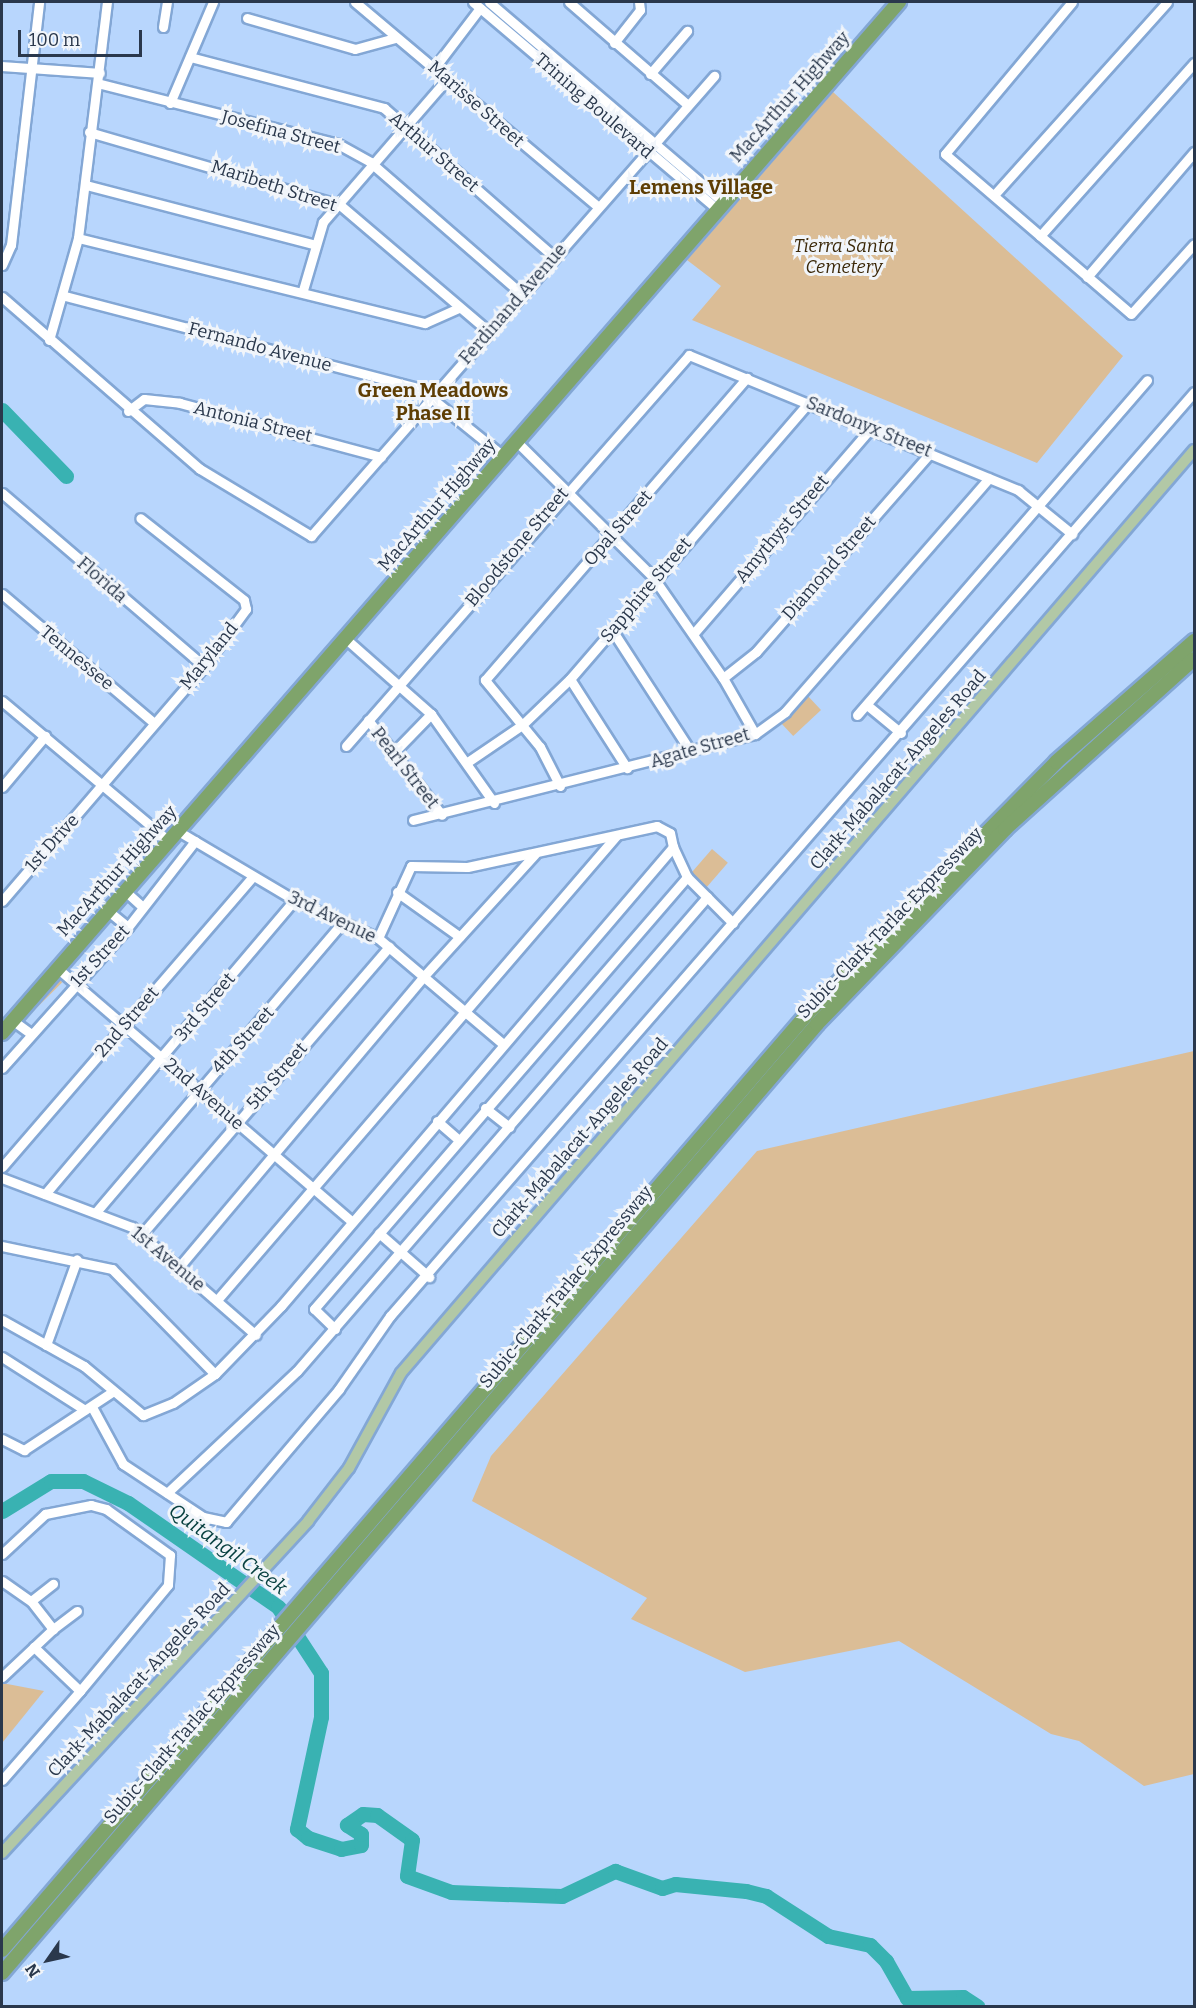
<!DOCTYPE html>
<style>
body{margin:0}
#map{position:relative;width:1196px;height:2008px;overflow:hidden;background:#b8d6fd;font-family:Bitter,serif}
div>[style]{position:absolute}
[style*='--x']{left:calc(var(--x)*1px);top:calc(var(--y)*1px);width:calc(var(--w)*1px);rotate:calc(var(--a)*1deg)}
.green>*{inset:0;background:#dbbd96;transform-origin:0 0}
.river>*{height:15px;margin:-7.5px;padding:0 7.5px;transform-origin:7.5px;border-radius:7.5px;background:#39b2b2}
.roads{filter:drop-shadow(2px 0 #83a7d5) drop-shadow(-2px 0 #83a7d5) drop-shadow(0 2px #83a7d5) drop-shadow(0 -2px #83a7d5)}
.minor>*{height:9px;margin:-4.5px;padding:0 4.5px;transform-origin:4.5px;border-radius:4.5px;background:#fff}
.major>*{height:10px;margin:-5px;padding:0 5px;transform-origin:5px;border-radius:5px;background:#b2c8a6}
.highway>*{height:14px;margin:-7px;padding:0 7px;transform-origin:7px;border-radius:7px;background:#7fa46b}
span{translate:-50% -50%;white-space:nowrap;text-align:center;line-height:1.15;-webkit-text-stroke:6px #f1f5fa;paint-order:stroke}
.street-label{font-size:18px;color:#2a384c}
.park-label{font-size:18px;color:#3a2707;font-style:italic}
.neighbourhood-label{font-size:20px;color:#5e3e04;font-weight:700}
.water-label{font-size:20px;color:#063f3f;font-style:italic}
.frame{position:absolute;inset:0;border:3px solid #2a384c;pointer-events:none}
.north{position:absolute;left:18px;top:1930px;width:60px;height:60px;-webkit-text-stroke:4px #f1f5fa;paint-order:stroke;rotate:236deg;font-size:16px;font-weight:700;line-height:24px;text-align:center;color:#2a384c}
.north::after{content:'';display:block;margin:auto;width:21px;height:27px;background:#2a384c;clip-path:polygon(50% 0,100% 100%,50% 72%,0 100%)}
.scale{position:absolute;left:18px;top:30px;width:124px;height:27px;box-sizing:border-box;border:3px solid #2a384c;border-top:0;padding-left:8px;font-size:18px;line-height:21px;white-space:nowrap;color:#2a384c;-webkit-text-stroke:4px #f1f5fa;paint-order:stroke}
</style>
<div id="map">
<div class="green">
<div style="clip-path:polygon(833px 92px,1123px 356px,1037px 463px,692px 320px,721px 286px,687px 260px)"></div>
<div style="left:806px;top:694px;width:22px;height:38px;rotate:47deg"></div>
<div style="left:712px;top:849px;width:21px;height:37px;rotate:41deg"></div>
<div style="left:58px;top:978px;width:6px;height:58px;rotate:45deg"></div>
<div style="clip-path:polygon(1194px 1051px,1194px 1774px,1144px 1786px,1079px 1741px,1051px 1734px,899px 1641px,745px 1672px,631px 1619px,647px 1598px,472px 1501px,491px 1456px,757px 1151px)"></div>
<div style="clip-path:polygon(2px 1683px,44px 1691px,2px 1743px)"></div>
</div>
<div class="river">
<div style="--x:2;--y:410;--w:92;--a:45.9"></div>
<div style="--x:2;--y:1511;--w:57;--a:-31.5"></div>
<div style="--x:51;--y:1481;--w:32;--a:0"></div>
<div style="--x:83;--y:1481;--w:50;--a:26.1"></div>
<div style="--x:128;--y:1503;--w:183;--a:34.7"></div>
<div style="--x:278;--y:1607;--w:79;--a:56.9"></div>
<div style="--x:321;--y:1673;--w:44;--a:90"></div>
<div style="--x:321;--y:1717;--w:115;--a:102.1"></div>
<div style="--x:297;--y:1829;--w:14;--a:39"></div>
<div style="--x:308;--y:1838;--w:35;--a:18"></div>
<div style="--x:341;--y:1849;--w:20;--a:-11"></div>
<div style="--x:361;--y:1845;--w:11;--a:-90"></div>
<div style="--x:361;--y:1834;--w:17;--a:-147"></div>
<div style="--x:347;--y:1825;--w:19;--a:-35"></div>
<div style="--x:363;--y:1814;--w:14;--a:4"></div>
<div style="--x:377;--y:1815;--w:43;--a:35.5"></div>
<div style="--x:412;--y:1840;--w:36;--a:98"></div>
<div style="--x:407;--y:1876;--w:47;--a:20"></div>
<div style="--x:451;--y:1892;--w:111;--a:2.1"></div>
<div style="--x:562;--y:1896;--w:59;--a:-25.3"></div>
<div style="--x:615;--y:1871;--w:50;--a:19.9"></div>
<div style="--x:662;--y:1888;--w:14;--a:-17"></div>
<div style="--x:675;--y:1884;--w:71;--a:5.6"></div>
<div style="--x:746;--y:1891;--w:21;--a:14"></div>
<div style="--x:766;--y:1896;--w:74;--a:32.8"></div>
<div style="--x:828;--y:1936;--w:43;--a:12.1"></div>
<div style="--x:870;--y:1945;--w:23;--a:45"></div>
<div style="--x:886;--y:1961;--w:43;--a:60.4"></div>
<div style="--x:907;--y:1998;--w:56;--a:-1"></div>
<div style="--x:963;--y:1997;--w:17;--a:33"></div>
</div>
<div class="roads">
<div class="minor">
<div style="--x:355;--y:2;--w:317;--a:40.1"></div>
<div style="--x:473;--y:2;--w:319;--a:40.3"></div>
<div style="--x:489;--y:2;--w:306;--a:40.5"></div>
<div style="--x:569;--y:2;--w:157;--a:40.9"></div>
<div style="--x:1072;--y:2;--w:198;--a:129.9"></div>
<div style="--x:945;--y:154;--w:245;--a:40.7"></div>
<div style="--x:1131;--y:314;--w:94;--a:-48"></div>
<div style="--x:247;--y:18;--w:112;--a:16"></div>
<div style="--x:355;--y:49;--w:41;--a:-15.4"></div>
<div style="--x:163;--y:27;--w:25;--a:-81"></div>
<div style="--x:614;--y:43;--w:42;--a:-51.8"></div>
<div style="--x:640;--y:10;--w:8;--a:-97"></div>
<div style="--x:190;--y:57;--w:201;--a:14.7"></div>
<div style="--x:384;--y:108;--w:226;--a:41.2"></div>
<div style="--x:2;--y:66;--w:98;--a:4.1"></div>
<div style="--x:435;--y:67;--w:74;--a:-52.7"></div>
<div style="--x:650;--y:74;--w:57;--a:-49.3"></div>
<div style="--x:101;--y:84;--w:244;--a:14.2"></div>
<div style="--x:338;--y:144;--w:37;--a:29"></div>
<div style="--x:370;--y:162;--w:201;--a:41"></div>
<div style="--x:170;--y:103;--w:110;--a:-66.9"></div>
<div style="--x:89;--y:132;--w:261;--a:16.2"></div>
<div style="--x:340;--y:205;--w:196;--a:40.4"></div>
<div style="--x:86;--y:185;--w:235;--a:14.6"></div>
<div style="--x:994;--y:195;--w:259;--a:-48.1"></div>
<div style="--x:1040;--y:236;--w:232;--a:-48.3"></div>
<div style="--x:78;--y:238;--w:357;--a:13.8"></div>
<div style="--x:425;--y:323;--w:37;--a:-24"></div>
<div style="--x:2;--y:265;--w:22;--a:-66"></div>
<div style="--x:11;--y:245;--w:245;--a:-83.4"></div>
<div style="--x:1087;--y:277;--w:165;--a:-49.4"></div>
<div style="--x:303;--y:290;--w:71;--a:-73.6"></div>
<div style="--x:323;--y:222;--w:189;--a:-49.1"></div>
<div style="--x:65;--y:296;--w:366;--a:14.6"></div>
<div style="--x:419;--y:388;--w:108;--a:39"></div>
<div style="--x:2;--y:297;--w:262;--a:41"></div>
<div style="--x:200;--y:469;--w:130;--a:31.1"></div>
<div style="--x:311;--y:536;--w:612;--a:-48.78"></div>
<div style="--x:49;--y:340;--w:106;--a:-74.1"></div>
<div style="--x:78;--y:238;--w:238;--a:-83"></div>
<div style="--x:128;--y:411;--w:20;--a:-37"></div>
<div style="--x:144;--y:399;--w:36;--a:6"></div>
<div style="--x:180;--y:403;--w:208;--a:15"></div>
<div style="--x:516;--y:441;--w:193;--a:44.8"></div>
<div style="--x:653;--y:577;--w:123;--a:55.3"></div>
<div style="--x:723;--y:678;--w:64;--a:60.3"></div>
<div style="--x:2;--y:493;--w:266;--a:40.6"></div>
<div style="--x:2;--y:594;--w:198;--a:40.3"></div>
<div style="--x:612;--y:630;--w:145;--a:57.1"></div>
<div style="--x:694;--y:633;--w:272;--a:-49.2"></div>
<div style="--x:345;--y:638;--w:115;--a:41.5"></div>
<div style="--x:431;--y:714;--w:109;--a:54.7"></div>
<div style="--x:723;--y:678;--w:42;--a:-38.2"></div>
<div style="--x:756;--y:652;--w:264;--a:-48.8"></div>
<div style="--x:570;--y:679;--w:106;--a:57.4"></div>
<div style="--x:2;--y:701;--w:218;--a:40"></div>
<div style="--x:867;--y:705;--w:44;--a:39.5"></div>
<div style="--x:857;--y:715;--w:443;--a:-49.1"></div>
<div style="--x:368;--y:720;--w:120;--a:52.1"></div>
<div style="--x:346;--y:746;--w:520;--a:-48.74"></div>
<div style="--x:689;--y:355;--w:356;--a:22.3"></div>
<div style="--x:1018;--y:490;--w:70;--a:39.2"></div>
<div style="--x:394;--y:752;--w:53;--a:-45.8"></div>
<div style="--x:469;--y:761;--w:64;--a:-34.2"></div>
<div style="--x:522;--y:725;--w:66;--a:-43.8"></div>
<div style="--x:570;--y:679;--w:364;--a:-49.2"></div>
<div style="--x:560;--y:786;--w:44;--a:-117.1"></div>
<div style="--x:540;--y:747;--w:87;--a:-129.4"></div>
<div style="--x:485;--y:680;--w:400;--a:-49.1"></div>
<div style="--x:2;--y:787;--w:67;--a:-49.9"></div>
<div style="--x:413;--y:820;--w:353;--a:-14.1"></div>
<div style="--x:755;--y:734;--w:37;--a:-36"></div>
<div style="--x:785;--y:712;--w:310;--a:-48.9"></div>
<div style="--x:178;--y:831;--w:135;--a:30.7"></div>
<div style="--x:294;--y:900;--w:92;--a:24.3"></div>
<div style="--x:378;--y:938;--w:162;--a:40.3"></div>
<div style="--x:673;--y:847;--w:33;--a:65"></div>
<div style="--x:687;--y:877;--w:65;--a:45"></div>
<div style="--x:125;--y:891;--w:24;--a:42"></div>
<div style="--x:397;--y:892;--w:77;--a:35.5"></div>
<div style="--x:2;--y:901;--w:310;--a:-49.3"></div>
<div style="--x:204;--y:666;--w:71;--a:-53.6"></div>
<div style="--x:246;--y:609;--w:9;--a:-103"></div>
<div style="--x:244;--y:600;--w:132;--a:-141.7"></div>
<div style="--x:107;--y:910;--w:27;--a:39"></div>
<div style="--x:56;--y:967;--w:389;--a:40.7"></div>
<div style="--x:12;--y:1020;--w:24;--a:36"></div>
<div style="--x:2;--y:1068;--w:189;--a:-48.2"></div>
<div style="--x:128;--y:927;--w:109;--a:-52.1"></div>
<div style="--x:485;--y:1108;--w:31;--a:38"></div>
<div style="--x:437;--y:1121;--w:28;--a:41"></div>
<div style="--x:2;--y:1167;--w:383;--a:-49.2"></div>
<div style="--x:2;--y:1178;--w:139;--a:20.7"></div>
<div style="--x:132;--y:1227;--w:164;--a:41.1"></div>
<div style="--x:45;--y:1194;--w:385;--a:-49.7"></div>
<div style="--x:96;--y:1212;--w:381;--a:-49.6"></div>
<div style="--x:379;--y:1233;--w:67;--a:41.3"></div>
<div style="--x:142;--y:1234;--w:379;--a:-49.3"></div>
<div style="--x:2;--y:1246;--w:112;--a:11.8"></div>
<div style="--x:112;--y:1269;--w:147;--a:45.6"></div>
<div style="--x:179;--y:1267;--w:380;--a:-49.9"></div>
<div style="--x:424;--y:976;--w:165;--a:-47.7"></div>
<div style="--x:217;--y:1300;--w:612;--a:-49.31"></div>
<div style="--x:2;--y:1320;--w:94;--a:29.3"></div>
<div style="--x:84;--y:1366;--w:77;--a:39.7"></div>
<div style="--x:143;--y:1415;--w:32;--a:-22"></div>
<div style="--x:173;--y:1403;--w:51;--a:-34.6"></div>
<div style="--x:215;--y:1374;--w:95;--a:-45.9"></div>
<div style="--x:281;--y:1306;--w:604;--a:-49.5"></div>
<div style="--x:673;--y:847;--w:14;--a:-102"></div>
<div style="--x:670;--y:833;--w:15;--a:-152"></div>
<div style="--x:657;--y:826;--w:194;--a:167.8"></div>
<div style="--x:467;--y:867;--w:56;--a:-179"></div>
<div style="--x:411;--y:866;--w:79;--a:114.6"></div>
<div style="--x:335;--y:1329;--w:29;--a:-136"></div>
<div style="--x:314;--y:1309;--w:571;--a:-49.19"></div>
<div style="--x:46;--y:1345;--w:91;--a:-70.2"></div>
<div style="--x:2;--y:1357;--w:98;--a:32.6"></div>
<div style="--x:92;--y:1407;--w:65;--a:61.5"></div>
<div style="--x:123;--y:1464;--w:96;--a:33.5"></div>
<div style="--x:203;--y:1517;--w:24;--a:12"></div>
<div style="--x:226;--y:1522;--w:175;--a:-49.6"></div>
<div style="--x:339;--y:1389;--w:89;--a:-55.1"></div>
<div style="--x:390;--y:1316;--w:1225;--a:-48.97"></div>
<div style="--x:2;--y:1439;--w:25;--a:27"></div>
<div style="--x:24;--y:1450;--w:105;--a:-33.4"></div>
<div style="--x:167;--y:1493;--w:178;--a:-43.2"></div>
<div style="--x:297;--y:1371;--w:627;--a:-49.14"></div>
<div style="--x:2;--y:1554;--w:59;--a:-42.9"></div>
<div style="--x:45;--y:1514;--w:47;--a:-11.1"></div>
<div style="--x:91;--y:1505;--w:16;--a:15"></div>
<div style="--x:106;--y:1509;--w:79;--a:35.7"></div>
<div style="--x:170;--y:1555;--w:30;--a:94"></div>
<div style="--x:168;--y:1585;--w:138;--a:129.7"></div>
<div style="--x:2;--y:1581;--w:35;--a:35"></div>
<div style="--x:31;--y:1601;--w:36;--a:52"></div>
<div style="--x:53;--y:1629;--w:70;--a:136.7"></div>
<div style="--x:31;--y:1601;--w:28;--a:-38"></div>
<div style="--x:53;--y:1629;--w:30;--a:-37"></div>
<div style="--x:2;--y:1780;--w:118;--a:-48.8"></div>
<div style="--x:80;--y:1691;--w:64;--a:-136.3"></div>
</div>
<div class="major">
<div style="--x:2;--y:1853;--w:452;--a:-47.3"></div>
<div style="--x:308;--y:1521;--w:67;--a:-52.3"></div>
<div style="--x:349;--y:1468;--w:108;--a:-61.3"></div>
<div style="--x:401;--y:1373;--w:1217;--a:-49.33"></div>
</div>
<div class="highway">
<div style="--x:2;--y:1033;--w:1367;--a:-48.98"></div>
<div style="--x:2;--y:1950;--w:1235;--a:-49.3"></div>
<div style="--x:807;--y:1014;--w:354;--a:-45.3"></div>
<div style="--x:1056;--y:762;--w:184;--a:-41.2"></div>
<div style="--x:2;--y:1973;--w:1251;--a:-49.34"></div>
<div style="--x:817;--y:1024;--w:271;--a:-46"></div>
<div style="--x:1005;--y:829;--w:254;--a:-42"></div>
</div>
</div>
<div class="street-label">
<span style="left:790px;top:97px;rotate:-48deg">MacArthur Highway</span>
<span style="left:476px;top:104px;rotate:41deg">Marisse Street</span>
<span style="left:594px;top:106px;rotate:41deg">Trining Boulevard</span>
<span style="left:281px;top:132px;rotate:15deg">Josefina Street</span>
<span style="left:434px;top:152px;rotate:41deg">Arthur Street</span>
<span style="left:274px;top:186px;rotate:18deg">Maribeth Street</span>
<span style="left:513px;top:304px;rotate:-49deg">Ferdinand Avenue</span>
<span style="left:260px;top:347px;rotate:15deg">Fernando Avenue</span>
<span style="left:253px;top:422px;rotate:14deg">Antonia Street</span>
<span style="left:869px;top:427px;rotate:22deg">Sardonyx Street</span>
<span style="left:437px;top:505px;rotate:-49deg">MacArthur Highway</span>
<span style="left:618px;top:528px;rotate:-49deg">Opal Street</span>
<span style="left:782px;top:529px;rotate:-50deg">Amythyst Street</span>
<span style="left:517px;top:547px;rotate:-50deg">Bloodstone Street</span>
<span style="left:829px;top:568px;rotate:-49deg">Diamond Street</span>
<span style="left:102px;top:580px;rotate:41deg">Florida</span>
<span style="left:646px;top:590px;rotate:-50deg">Sapphire Street</span>
<span style="left:209px;top:656px;rotate:-51deg">Maryland</span>
<span style="left:77px;top:658px;rotate:40deg">Tennessee</span>
<span style="left:700px;top:748px;rotate:-16deg">Agate Street</span>
<span style="left:405px;top:768px;rotate:52deg">Pearl Street</span>
<span style="left:898px;top:770px;rotate:-49deg">Clark-Mabalacat-Angeles Road</span>
<span style="left:52px;top:843px;rotate:-48deg">1st Drive</span>
<span style="left:117px;top:871px;rotate:-48deg">MacArthur Highway</span>
<span style="left:332px;top:917px;rotate:26deg">3rd Avenue</span>
<span style="left:890px;top:923px;rotate:-46deg">Subic-Clark-Tarlac Expressway</span>
<span style="left:100px;top:956px;rotate:-47deg">1st Street</span>
<span style="left:205px;top:1007px;rotate:-50deg">3rd Street</span>
<span style="left:127px;top:1022px;rotate:-49deg">2nd Street</span>
<span style="left:243px;top:1040px;rotate:-48deg">4th Street</span>
<span style="left:277px;top:1076px;rotate:-49deg">5th Street</span>
<span style="left:204px;top:1094px;rotate:41deg">2nd Avenue</span>
<span style="left:580px;top:1138px;rotate:-49deg">Clark-Mabalacat-Angeles Road</span>
<span style="left:168px;top:1259px;rotate:40deg">1st Avenue</span>
<span style="left:566px;top:1287px;rotate:-50deg">Subic-Clark-Tarlac Expressway</span>
<span style="left:139px;top:1680px;rotate:-47deg">Clark-Mabalacat-Angeles Road</span>
<span style="left:192px;top:1724px;rotate:-49deg">Subic-Clark-Tarlac Expressway</span>
</div>
<div class="park-label">
<span style="left:844px;top:257px">Tierra Santa<br>Cemetery</span>
</div>
<div class="neighbourhood-label">
<span style="left:701px;top:187px">Lemens Village</span>
<span style="left:433px;top:402px">Green Meadows<br>Phase II</span>
</div>
<div class="water-label">
<span style="left:228px;top:1549px;rotate:36deg">Quitangil Creek</span>
</div>
<div class="frame"></div>
<div class="north">N</div>
<div class="scale">100 m</div>
</div>
